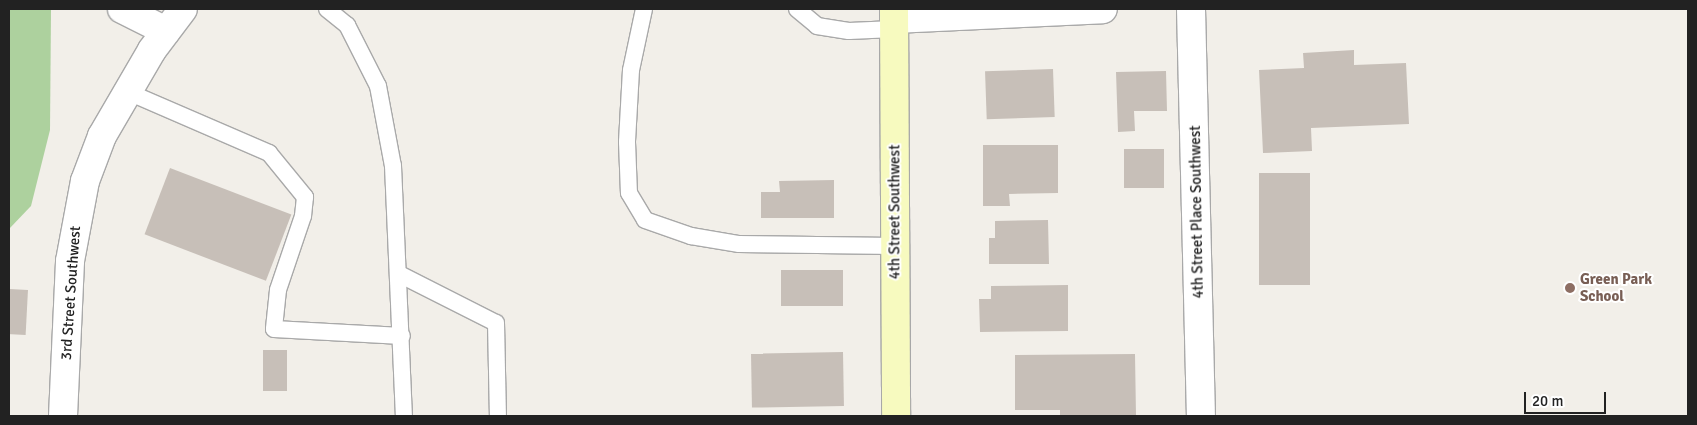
<!DOCTYPE html>
<style>
body{margin:0}
#map{position:relative;width:1697px;height:425px;overflow:hidden;background:#f2efe9;font-family:Signika,sans-serif}
div>[style]{position:absolute}
[style*='--x']{left:calc(var(--x)*1px);top:calc(var(--y)*1px);width:calc(var(--w)*1px);rotate:calc(var(--a)*1deg)}
.forest>*{inset:0;background:#add19e}
.building>*{inset:0;background:#c7bfb8;transform-origin:0 0}
.roads{filter:drop-shadow(1px 0 #a9a9a9) drop-shadow(-1px 0 #a9a9a9) drop-shadow(0 1px #a9a9a9) drop-shadow(0 -1px #a9a9a9)}
.lane>*{height:16px;margin:-8px;padding:0 8px;transform-origin:8px;border-radius:8px;background:#fff}
.street>*{height:28px;margin:-14px;padding:0 14px;transform-origin:14px;border-radius:14px;background:#fff}
.secondary>*{height:28px;margin:-14px;padding:0 14px;transform-origin:14px;border-radius:14px;background:#f7fabf}
.dots>*{width:14px;height:14px;translate:-50% -50%;box-sizing:border-box;border:2px solid #fff;border-radius:50%}
span{translate:-50% -50%;white-space:nowrap;text-align:center;line-height:1.15;-webkit-text-stroke:4px #fff;paint-order:stroke}
.street-label{font-size:15px;color:#222}
.education-label{font-size:15px;color:#785e54;font-weight:700}
.left{translate:0 -50%;text-align:left}
.frame{position:absolute;inset:0;border:10px solid #222;pointer-events:none}
.scale{position:absolute;left:1524px;top:392px;width:82px;height:22px;box-sizing:border-box;border:2px solid #222;border-top:0;padding-left:6px;font-size:15px;line-height:18px;white-space:nowrap;color:#222;-webkit-text-stroke:4px #fff;paint-order:stroke}
</style>
<div id="map">
<div class="forest">
<div style="clip-path:polygon(9px 9px,51px 9px,50px 130px,31px 206px,9px 229px)"></div>
</div>
<div class="building">
<div style="clip-path:polygon(1354px 50px,1354px 65px,1406px 63px,1409px 124px,1311px 128px,1312px 151px,1263px 153px,1259px 70px,1304px 68px,1303px 53px)"></div>
<div style="left:1053px;top:69px;width:48px;height:68px;rotate:88deg"></div>
<div style="clip-path:polygon(1166px 71px,1167px 111px,1134px 111px,1135px 131px,1118px 132px,1116px 72px)"></div>
<div style="clip-path:polygon(983px 145px,1058px 145px,1058px 193px,1009px 194px,1010px 206px,983px 206px)"></div>
<div style="left:1124px;top:149px;width:40px;height:39px"></div>
<div style="left:170px;top:168px;width:130px;height:71px;rotate:21deg"></div>
<div style="left:1259px;top:173px;width:51px;height:112px"></div>
<div style="clip-path:polygon(834px 180px,834px 218px,761px 218px,761px 192px,780px 192px,779px 181px)"></div>
<div style="clip-path:polygon(1048px 220px,1049px 264px,989px 264px,989px 238px,995px 238px,995px 221px)"></div>
<div style="left:843px;top:270px;width:36px;height:62px;rotate:90deg"></div>
<div style="clip-path:polygon(1068px 285px,1068px 331px,980px 332px,979px 299px,991px 299px,991px 286px)"></div>
<div style="left:9px;top:289px;width:19px;height:45px;rotate:3deg"></div>
<div style="left:263px;top:350px;width:24px;height:41px"></div>
<div style="left:843px;top:352px;width:54px;height:92px;rotate:89deg"></div>
<div style="clip-path:polygon(1135px 354px,1136px 416px,1060px 416px,1060px 410px,1015px 410px,1015px 355px)"></div>
</div>
<div class="roads">
<div class="lane">
<div style="--x:327;--y:9;--w:26;--a:39"></div>
<div style="--x:347;--y:25;--w:68;--a:63.1"></div>
<div style="--x:378;--y:86;--w:81;--a:79.4"></div>
<div style="--x:393;--y:166;--w:250;--a:87.5"></div>
<div style="--x:644;--y:9;--w:62;--a:102"></div>
<div style="--x:631;--y:70;--w:72;--a:93.2"></div>
<div style="--x:627;--y:142;--w:51;--a:87.8"></div>
<div style="--x:629;--y:193;--w:31;--a:59"></div>
<div style="--x:645;--y:220;--w:49;--a:19.2"></div>
<div style="--x:691;--y:236;--w:49;--a:9.5"></div>
<div style="--x:739;--y:244;--w:156;--a:0.7"></div>
<div style="--x:797;--y:9;--w:26;--a:40"></div>
<div style="--x:817;--y:26;--w:32;--a:9"></div>
<div style="--x:849;--y:31;--w:45;--a:-2.5"></div>
<div style="--x:128;--y:92;--w:154;--a:23.4"></div>
<div style="--x:269;--y:153;--w:57;--a:50.7"></div>
<div style="--x:305;--y:197;--w:19;--a:96"></div>
<div style="--x:303;--y:216;--w:78;--a:108.7"></div>
<div style="--x:278;--y:290;--w:39;--a:96"></div>
<div style="--x:274;--y:329;--w:128;--a:3.1"></div>
<div style="--x:401;--y:275;--w:106;--a:26.8"></div>
<div style="--x:496;--y:323;--w:93;--a:88.8"></div>
</div>
<div class="street">
<div style="--x:122;--y:9;--w:49;--a:26.6"></div>
<div style="--x:1191;--y:9;--w:407;--a:88.6"></div>
<div style="--x:894;--y:19;--w:209;--a:-2.7"></div>
<div style="--x:63;--y:416;--w:155;--a:-87.4"></div>
<div style="--x:70;--y:261;--w:81;--a:-79.4"></div>
<div style="--x:85;--y:181;--w:48;--a:-69.3"></div>
<div style="--x:102;--y:136;--w:99;--a:-59.8"></div>
<div style="--x:152;--y:50;--w:51;--a:-52.9"></div>
</div>
<div class="secondary">
<div style="--x:894;--y:9;--w:407;--a:89.7"></div>
</div>
</div>
<div class="dots">
<div style="left:1570px;top:288px;background:#8d6e63"></div>
</div>
<div class="street-label">
<span style="left:895px;top:212px;rotate:-90deg">4th Street Southwest</span>
<span style="left:1197px;top:212px;rotate:-91deg">4th Street Place Southwest</span>
<span style="left:71px;top:293px;rotate:-86deg">3rd Street Southwest</span>
</div>
<div class="education-label">
<span class="left" style="left:1580px;top:288px">Green Park<br>School</span>
</div>
<div class="frame"></div>
<div class="scale">20 m</div>
</div>
